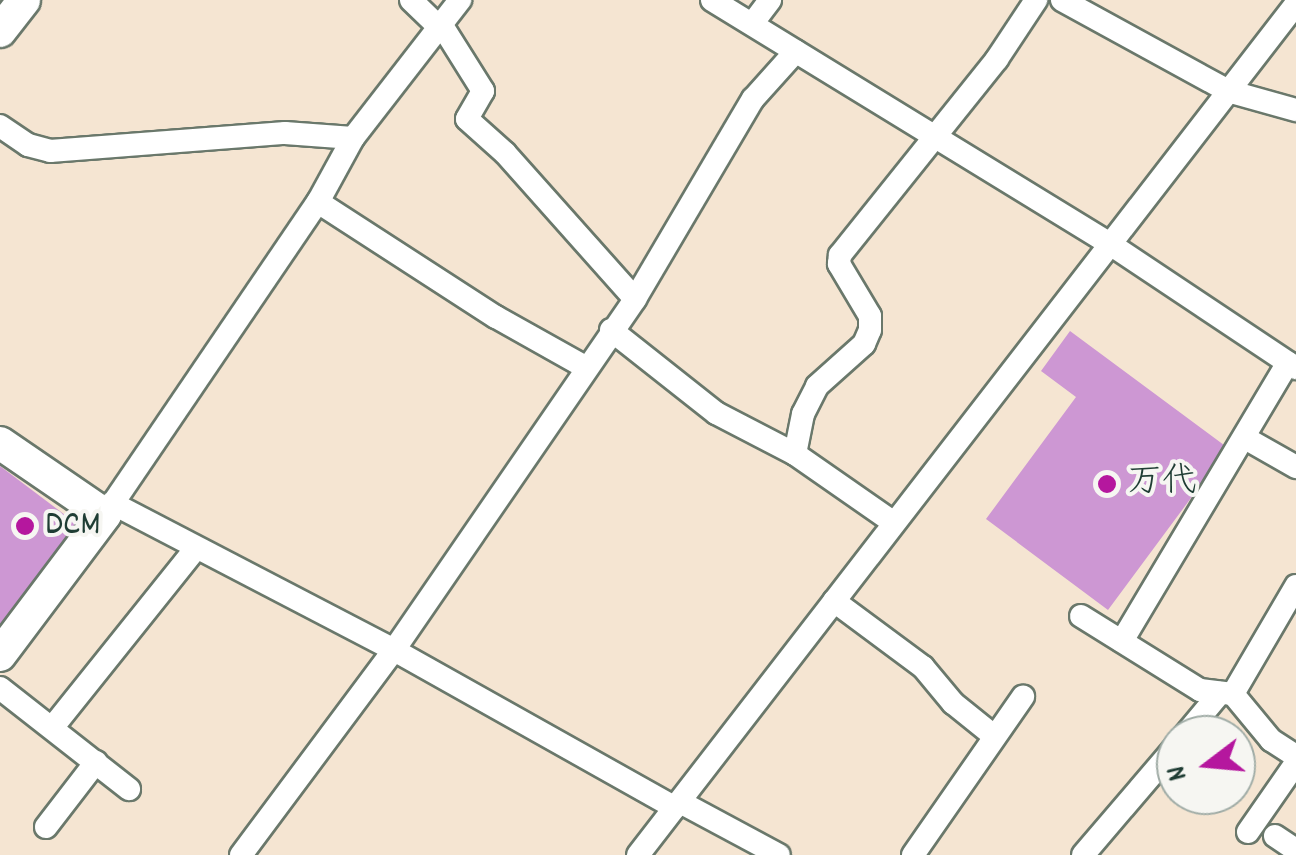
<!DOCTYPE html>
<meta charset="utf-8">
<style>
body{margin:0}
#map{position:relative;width:1296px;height:855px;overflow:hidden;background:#f5e5d2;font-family:Dekko,"Klee One",sans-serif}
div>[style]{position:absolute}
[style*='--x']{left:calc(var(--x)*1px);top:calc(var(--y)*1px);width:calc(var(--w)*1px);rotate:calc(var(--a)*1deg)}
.building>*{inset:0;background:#cd97d3}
.roads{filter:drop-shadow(2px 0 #6a786b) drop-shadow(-2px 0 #6a786b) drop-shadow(0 2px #6a786b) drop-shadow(0 -2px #6a786b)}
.street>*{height:22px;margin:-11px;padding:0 11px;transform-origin:11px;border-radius:11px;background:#fff}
.secondary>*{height:32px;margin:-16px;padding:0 16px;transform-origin:16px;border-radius:16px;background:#fff}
.dots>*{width:28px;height:28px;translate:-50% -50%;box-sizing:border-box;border:5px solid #f6f6f2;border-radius:50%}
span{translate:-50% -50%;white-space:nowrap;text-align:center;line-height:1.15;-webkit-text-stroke:8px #f6f6f2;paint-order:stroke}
.poi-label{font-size:35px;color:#1f3d34}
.left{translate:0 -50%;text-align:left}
.north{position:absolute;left:1156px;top:715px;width:100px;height:100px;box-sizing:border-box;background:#f6f6f2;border:2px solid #a0aca6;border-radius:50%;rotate:254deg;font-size:28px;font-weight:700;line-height:40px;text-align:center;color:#1f3d34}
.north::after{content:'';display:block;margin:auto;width:35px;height:45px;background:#b5179e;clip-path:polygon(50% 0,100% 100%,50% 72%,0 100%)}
</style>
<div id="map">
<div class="building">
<div style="clip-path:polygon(1070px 331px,1228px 448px,1108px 610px,986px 519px,1076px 397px,1041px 371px)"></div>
<div style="clip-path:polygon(0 466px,81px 527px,0 635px)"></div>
</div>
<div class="roads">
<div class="street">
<div style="--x:411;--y:0;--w:39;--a:44"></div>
<div style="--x:712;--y:0;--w:470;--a:31.5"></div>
<div style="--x:1113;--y:246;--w:220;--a:33.7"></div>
<div style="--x:1062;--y:0;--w:189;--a:28.7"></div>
<div style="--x:1228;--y:91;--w:71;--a:15.6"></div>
<div style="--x:441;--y:24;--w:79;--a:57.9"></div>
<div style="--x:483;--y:91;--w:32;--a:120"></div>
<div style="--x:467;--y:119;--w:51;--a:41.8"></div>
<div style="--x:505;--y:153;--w:195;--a:48.3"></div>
<div style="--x:752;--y:24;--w:30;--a:-53"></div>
<div style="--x:0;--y:126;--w:34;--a:34"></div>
<div style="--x:28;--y:145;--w:23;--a:15"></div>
<div style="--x:50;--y:151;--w:236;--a:-4.4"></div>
<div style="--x:285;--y:133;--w:68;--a:4.2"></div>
<div style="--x:318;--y:202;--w:212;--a:32.9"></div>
<div style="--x:496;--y:317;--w:102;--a:29.3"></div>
<div style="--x:611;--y:330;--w:134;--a:38.3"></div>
<div style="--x:716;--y:413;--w:89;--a:27.4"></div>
<div style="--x:795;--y:454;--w:119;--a:34.8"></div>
<div style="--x:1245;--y:438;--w:59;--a:29.6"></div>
<div style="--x:795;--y:454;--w:41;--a:-78.7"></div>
<div style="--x:803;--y:414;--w:31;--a:-63"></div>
<div style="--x:817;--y:386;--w:63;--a:-41.8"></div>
<div style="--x:864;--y:344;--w:15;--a:-67"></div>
<div style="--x:870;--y:330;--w:14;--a:-90"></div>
<div style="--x:870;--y:316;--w:61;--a:-120.8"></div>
<div style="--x:839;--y:264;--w:9;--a:-84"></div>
<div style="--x:840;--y:255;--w:251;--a:-51.3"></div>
<div style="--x:997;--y:59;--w:71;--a:-56.5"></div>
<div style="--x:112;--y:503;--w:318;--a:27.5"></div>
<div style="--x:394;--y:650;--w:322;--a:29.3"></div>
<div style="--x:105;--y:515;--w:379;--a:-55.8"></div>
<div style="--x:318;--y:202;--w:73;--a:-61.3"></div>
<div style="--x:353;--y:138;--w:175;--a:-52.2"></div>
<div style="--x:1296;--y:586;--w:125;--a:120.3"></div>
<div style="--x:1233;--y:694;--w:60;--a:50.4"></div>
<div style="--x:1271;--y:740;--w:30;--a:33"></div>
<div style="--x:834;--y:601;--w:111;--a:36.6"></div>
<div style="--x:923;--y:667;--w:47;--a:50.2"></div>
<div style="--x:953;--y:703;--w:53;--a:38.8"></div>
<div style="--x:1081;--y:616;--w:140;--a:31.9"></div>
<div style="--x:1200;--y:690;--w:33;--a:7"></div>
<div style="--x:1122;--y:641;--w:324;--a:-59.2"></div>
<div style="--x:0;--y:688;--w:164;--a:38.1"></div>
<div style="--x:52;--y:728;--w:231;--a:-51.3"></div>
<div style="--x:1185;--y:735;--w:55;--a:-50.2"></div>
<div style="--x:680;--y:802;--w:112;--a:28.2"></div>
<div style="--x:46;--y:827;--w:82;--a:-52.4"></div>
<div style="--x:1248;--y:832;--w:84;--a:-55.2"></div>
<div style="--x:1275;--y:836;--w:25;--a:34"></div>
<div style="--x:241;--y:855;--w:256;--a:-53.3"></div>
<div style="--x:394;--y:650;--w:426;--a:-55.5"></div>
<div style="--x:635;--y:299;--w:232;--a:-59.5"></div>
<div style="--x:753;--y:99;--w:64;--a:-48.1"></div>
<div style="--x:638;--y:855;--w:1076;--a:-52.29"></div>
<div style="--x:913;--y:855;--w:193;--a:-55.2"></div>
<div style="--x:1083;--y:855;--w:143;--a:-49.5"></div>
</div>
<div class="secondary">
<div style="--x:0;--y:31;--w:39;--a:-52"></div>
<div style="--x:0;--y:443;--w:127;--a:34.4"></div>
<div style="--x:105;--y:515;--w:175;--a:126.9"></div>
</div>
</div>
<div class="dots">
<div style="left:1107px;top:484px;background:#b5179e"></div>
<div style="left:25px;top:526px;background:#b5179e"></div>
</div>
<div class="poi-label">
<span class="left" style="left:1127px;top:484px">万代</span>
<span class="left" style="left:45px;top:526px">DCM</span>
</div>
<div class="north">N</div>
</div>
